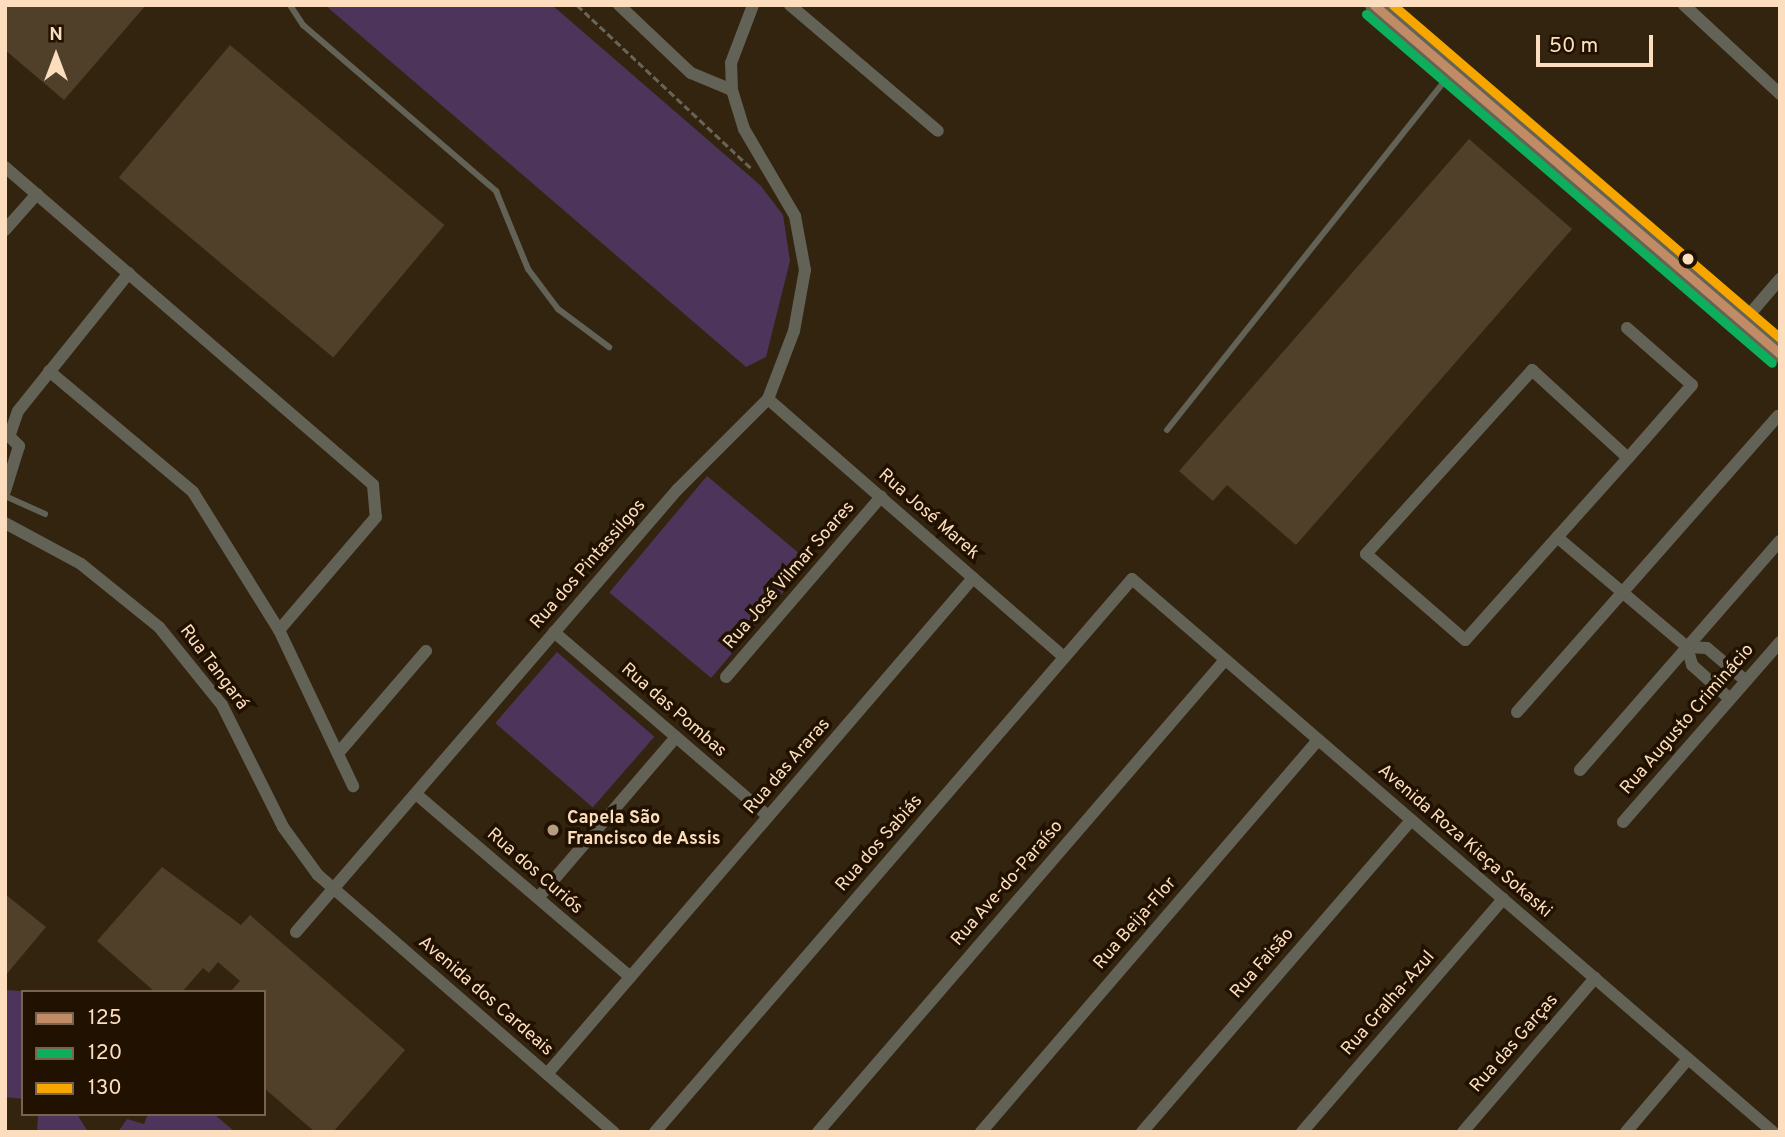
<!DOCTYPE html>
<meta charset="utf-8">
<style>
body{margin:0}
#map{position:relative;width:1785px;height:1137px;overflow:hidden;background:#332410;font-family:Overpass,sans-serif}
div>[style]{position:absolute}
[style*='--x']{left:calc(var(--x)*1px);top:calc(var(--y)*1px);width:calc(var(--w)*1px);rotate:calc(var(--a)*1deg)}
.green>*{inset:0;background:#4d345b;transform-origin:0 0}
.building>*{inset:0;background:#50402a;transform-origin:0 0}
.path>*{height:2.5px;margin-top:-1.25px;transform-origin:0;background:repeating-linear-gradient(90deg,#686558 0 7px,transparent 0 10.5px)}
.service>*{height:6px;margin:-3px;padding:0 3px;transform-origin:3px;border-radius:3px;background:#636256}
.minor>*{height:12px;margin:-6px;padding:0 6px;transform-origin:6px;border-radius:6px;background:#636256}
.secondary>*{height:18px;margin:-9px;padding:0 9px;transform-origin:9px;border-radius:9px;background:#656454}
.bus-1>*{height:9px;margin:-4.5px;padding:0 4.5px;transform-origin:4.5px;border-radius:4.5px;background:#c18c65}
.bus-2>*{height:9px;margin:-4.5px;padding:0 4.5px;transform-origin:4.5px;border-radius:4.5px;background:#0daf5c}
.bus-3>*{height:9px;margin:-4.5px;padding:0 4.5px;transform-origin:4.5px;border-radius:4.5px;background:#f7a600}
.dots>*{width:19px;height:19px;translate:-50% -50%;box-sizing:border-box;border:4px solid #211100;border-radius:50%}
span{translate:-50% -50%;white-space:nowrap;text-align:center;line-height:1.15;-webkit-text-stroke:7px #211100;paint-order:stroke}
.street-label{font-size:18px;color:#fcdebf}
.poi-label{font-size:18px;color:#fcdebf;font-weight:700}
.left{translate:0 -50%;text-align:left}
.frame{position:absolute;inset:0;border:7px solid #fcdebf;pointer-events:none}
.legend{position:absolute;left:21px;top:990px;width:245px;height:126px;box-sizing:border-box;background:#211100;border:2px solid #79634c;margin:0;padding:9px 12px;list-style:none;font-size:21px;color:#fcdebf}
.legend li{display:flex;align-items:center;gap:14px;height:35px}
.legend b{width:35px;border:2px solid #79634c}
.north{position:absolute;left:21px;top:21px;width:70px;height:70px;-webkit-text-stroke:5px #211100;paint-order:stroke;rotate:0deg;font-size:19px;font-weight:700;line-height:28px;text-align:center;color:#fcdebf}
.north::after{content:'';display:block;margin:auto;width:24px;height:32px;background:#fcdebf;clip-path:polygon(50% 0,100% 100%,50% 72%,0 100%)}
.scale{position:absolute;left:1536px;top:35px;width:117px;height:32px;box-sizing:border-box;border:4px solid #fcdebf;border-top:0;padding-left:9px;font-size:21px;line-height:24px;white-space:nowrap;color:#fcdebf;-webkit-text-stroke:5px #211100;paint-order:stroke}
</style>
<div id="map">
<div class="green">
<div style="clip-path:polygon(325px 5px,552px 5px,760px 185px,783px 215px,790px 261px,766px 357px,746px 367px)"></div>
<div style="left:707px;top:476px;width:133px;height:152px;rotate:40deg"></div>
<div style="left:557px;top:652px;width:129px;height:94px;rotate:41deg"></div>
<div style="clip-path:polygon(5px 990px,38px 992px,23px 992px,23px 1099px,5px 1097px)"></div>
<div style="clip-path:polygon(38px 1114px,77px 1114px,88px 1132px,37px 1132px)"></div>
<div style="clip-path:polygon(148px 1114px,214px 1114px,235px 1132px,118px 1132px,127px 1119px,144px 1124px)"></div>
</div>
<div class="building">
<div style="clip-path:polygon(5px 5px,146px 5px,64px 100px,5px 50px)"></div>
<div style="left:230px;top:45px;width:280px;height:173px;rotate:40deg"></div>
<div style="clip-path:polygon(1469px 139px,1572px 229px,1296px 545px,1227px 485px,1213px 501px,1179px 471px)"></div>
<div style="clip-path:polygon(162px 867px,241px 925px,250px 915px,405px 1050px,333px 1132px,315px 1132px,264px 1088px,264px 992px,230px 992px,240px 981px,218px 962px,209px 973px,203px 968px,182px 992px,155px 992px,97px 941px)"></div>
<div style="clip-path:polygon(5px 894px,46px 927px,5px 976px)"></div>
</div>
<div class="path">
<div style="--x:577;--y:5;--w:238;--a:43.1"></div>
</div>
<div class="service">
<div style="--x:290;--y:5;--w:24;--a:57"></div>
<div style="--x:303;--y:25;--w:255;--a:40.7"></div>
<div style="--x:496;--y:191;--w:84;--a:67.7"></div>
<div style="--x:528;--y:269;--w:50;--a:53.1"></div>
<div style="--x:558;--y:309;--w:64;--a:36.7"></div>
<div style="--x:1167;--y:430;--w:456;--a:-51.5"></div>
<div style="--x:5;--y:496;--w:44;--a:24.2"></div>
</div>
<div class="minor">
<div style="--x:619;--y:5;--w:99;--a:43.4"></div>
<div style="--x:691;--y:73;--w:44;--a:22.5"></div>
<div style="--x:790;--y:5;--w:194;--a:40.4"></div>
<div style="--x:1684;--y:5;--w:131;--a:42.8"></div>
<div style="--x:5;--y:167;--w:486;--a:40.8"></div>
<div style="--x:373;--y:485;--w:32;--a:85"></div>
<div style="--x:376;--y:517;--w:149;--a:130.6"></div>
<div style="--x:5;--y:230;--w:48;--a:-48.4"></div>
<div style="--x:1743;--y:322;--w:57;--a:-49.3"></div>
<div style="--x:1627;--y:328;--w:86;--a:41.2"></div>
<div style="--x:1692;--y:385;--w:97;--a:131.2"></div>
<div style="--x:1628;--y:458;--w:244;--a:131.8"></div>
<div style="--x:1465;--y:640;--w:131;--a:-139"></div>
<div style="--x:1366;--y:554;--w:248;--a:-47.9"></div>
<div style="--x:1532;--y:370;--w:130;--a:42.5"></div>
<div style="--x:49;--y:371;--w:188;--a:40"></div>
<div style="--x:193;--y:492;--w:163;--a:58.1"></div>
<div style="--x:279;--y:630;--w:173;--a:64.6"></div>
<div style="--x:768;--y:399;--w:393;--a:41.1"></div>
<div style="--x:5;--y:432;--w:20;--a:45"></div>
<div style="--x:19;--y:446;--w:47;--a:107.3"></div>
<div style="--x:10;--y:434;--w:24;--a:-71"></div>
<div style="--x:18;--y:411;--w:177;--a:-51.2"></div>
<div style="--x:5;--y:523;--w:86;--a:28.3"></div>
<div style="--x:81;--y:564;--w:100;--a:38.9"></div>
<div style="--x:159;--y:627;--w:100;--a:51.1"></div>
<div style="--x:222;--y:705;--w:136;--a:63.4"></div>
<div style="--x:283;--y:827;--w:59;--a:53.9"></div>
<div style="--x:318;--y:875;--w:392;--a:41"></div>
<div style="--x:1557;--y:537;--w:170;--a:40.2"></div>
<div style="--x:1687;--y:647;--w:19;--a:74"></div>
<div style="--x:1692;--y:665;--w:51;--a:41.8"></div>
<div style="--x:554;--y:632;--w:282;--a:40.7"></div>
<div style="--x:1687;--y:647;--w:20;--a:3"></div>
<div style="--x:1707;--y:648;--w:51;--a:40.2"></div>
<div style="--x:726;--y:677;--w:238;--a:-49.3"></div>
<div style="--x:1517;--y:712;--w:395;--a:-48.6"></div>
<div style="--x:340;--y:751;--w:132;--a:-49.3"></div>
<div style="--x:1580;--y:770;--w:304;--a:-48.9"></div>
<div style="--x:416;--y:794;--w:282;--a:40.5"></div>
<div style="--x:1623;--y:822;--w:239;--a:-48.9"></div>
<div style="--x:538;--y:898;--w:212;--a:-49.4"></div>
<div style="--x:296;--y:932;--w:584;--a:-49.24"></div>
<div style="--x:677;--y:490;--w:129;--a:-45"></div>
<div style="--x:768;--y:399;--w:73;--a:-69.1"></div>
<div style="--x:794;--y:331;--w:62;--a:-79.8"></div>
<div style="--x:805;--y:270;--w:55;--a:-100.5"></div>
<div style="--x:795;--y:216;--w:101;--a:-120.4"></div>
<div style="--x:744;--y:129;--w:41;--a:-107.1"></div>
<div style="--x:732;--y:90;--w:27;--a:-92"></div>
<div style="--x:731;--y:63;--w:62;--a:-69.2"></div>
<div style="--x:547;--y:1074;--w:654;--a:-49.34"></div>
<div style="--x:655;--y:1132;--w:730;--a:-49.22"></div>
<div style="--x:1132;--y:579;--w:847;--a:40.78"></div>
<div style="--x:818;--y:1132;--w:623;--a:-49.23"></div>
<div style="--x:981;--y:1132;--w:517;--a:-49.31"></div>
<div style="--x:1142;--y:1132;--w:412;--a:-49.2"></div>
<div style="--x:1302;--y:1132;--w:308;--a:-49.2"></div>
<div style="--x:1463;--y:1132;--w:203;--a:-49.4"></div>
<div style="--x:1626;--y:1132;--w:96;--a:-49.7"></div>
</div>
<div class="secondary">
<div style="--x:1374;--y:5;--w:535;--a:40.68"></div>
</div>
<div class="bus-1">
<div style="--x:1374;--y:5;--w:535;--a:40.68"></div>
</div>
<div class="bus-2">
<div style="--x:1366;--y:14;--w:535;--a:40.68"></div>
</div>
<div class="bus-3">
<div style="--x:1393;--y:5;--w:511;--a:40.71"></div>
</div>
<div class="dots">
<div style="left:1688px;top:259px;background:#fcdebf"></div>
<div style="left:553px;top:830px;background:#b69d82"></div>
</div>
<div class="street-label">
<span style="left:928px;top:515px;rotate:41deg">Rua José Marek</span>
<span style="left:589px;top:565px;rotate:-49deg">Rua dos Pintassilgos</span>
<span style="left:790px;top:576px;rotate:-49deg">Rua José Vilmar Soares</span>
<span style="left:213px;top:668px;rotate:53deg">Rua Tangará</span>
<span style="left:673px;top:711px;rotate:41deg">Rua das Pombas</span>
<span style="left:1688px;top:720px;rotate:-49deg">Rua Augusto Criminácio</span>
<span style="left:788px;top:767px;rotate:-49deg">Rua das Araras</span>
<span style="left:1464px;top:842px;rotate:41deg">Avenida Roza Kieça Sokaski</span>
<span style="left:880px;top:844px;rotate:-49deg">Rua dos Sabiás</span>
<span style="left:534px;top:872px;rotate:41deg">Rua dos Curiós</span>
<span style="left:1008px;top:884px;rotate:-49deg">Rua Ave-do-Paraíso</span>
<span style="left:1136px;top:924px;rotate:-49deg">Rua Beija-Flor</span>
<span style="left:1263px;top:964px;rotate:-49deg">Rua Faisão</span>
<span style="left:485px;top:997px;rotate:41deg">Avenida dos Cardeais</span>
<span style="left:1389px;top:1004px;rotate:-49deg">Rua Gralha-Azul</span>
<span style="left:1515px;top:1044px;rotate:-49deg">Rua das Garças</span>
</div>
<div class="poi-label">
<span class="left" style="left:567px;top:830px">Capela São<br>Francisco de Assis</span>
</div>
<div class="frame"></div>
<ul class="legend">
<li><b style="height:9px;background:#c18c65"></b>125</li>
<li><b style="height:9px;background:#0daf5c"></b>120</li>
<li><b style="height:9px;background:#f7a600"></b>130</li>
</ul>
<div class="north">N</div>
<div class="scale">50 m</div>
</div>
